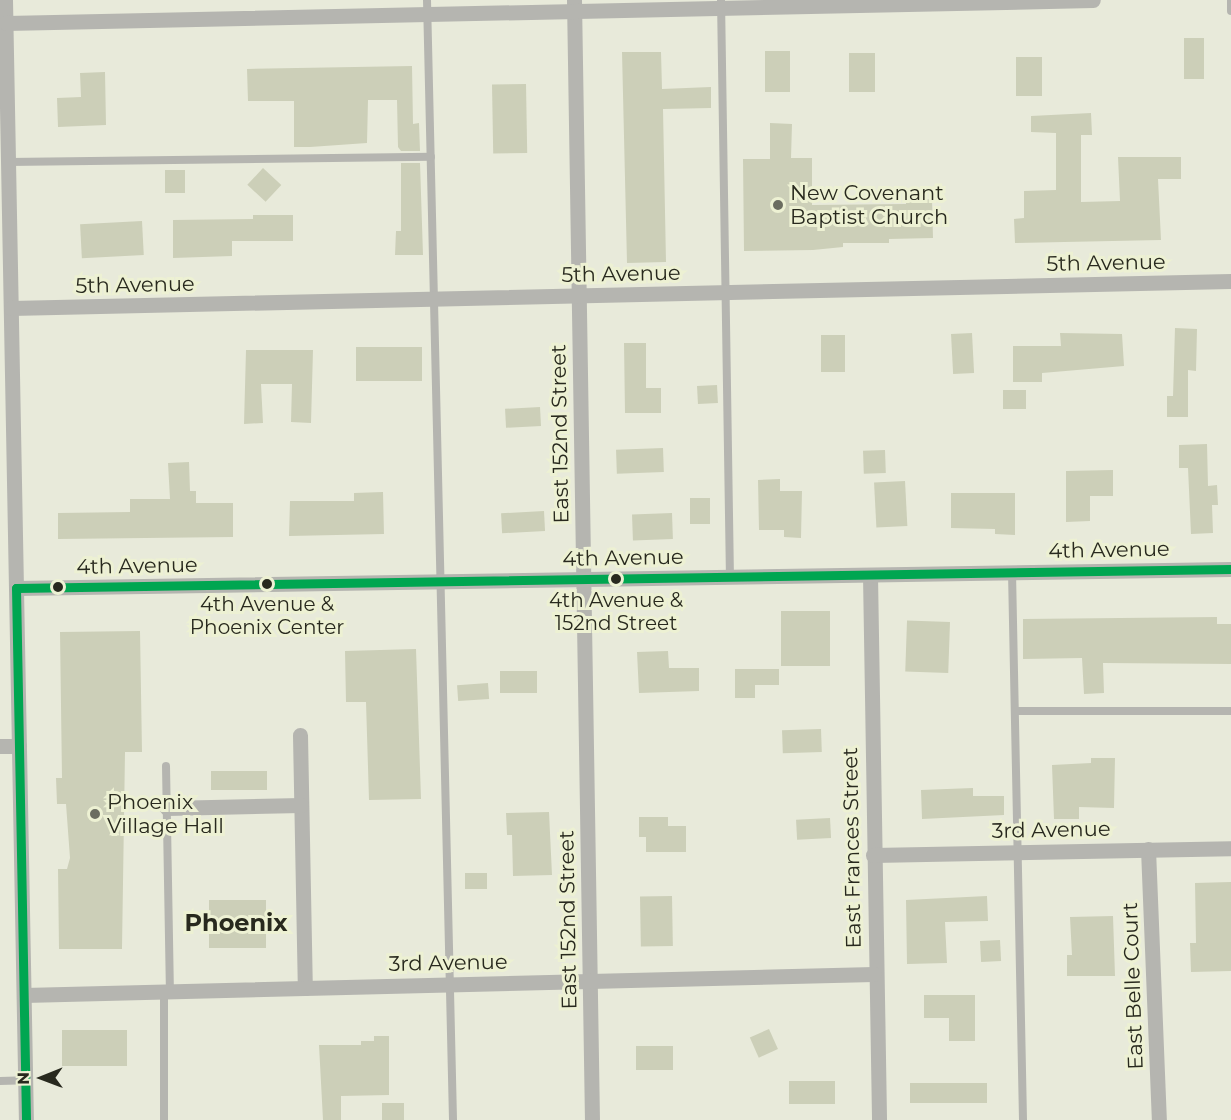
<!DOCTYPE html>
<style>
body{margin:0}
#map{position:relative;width:1231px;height:1120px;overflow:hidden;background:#e8eada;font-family:Montserrat,sans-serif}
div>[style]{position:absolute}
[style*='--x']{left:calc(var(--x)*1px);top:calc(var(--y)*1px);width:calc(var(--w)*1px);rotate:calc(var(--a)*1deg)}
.building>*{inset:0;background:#cccfb8;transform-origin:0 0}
.service>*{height:8px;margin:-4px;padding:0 4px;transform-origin:4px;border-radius:4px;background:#b5b5b0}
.minor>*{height:15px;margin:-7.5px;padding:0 7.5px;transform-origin:7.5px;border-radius:7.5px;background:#b5b5b0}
.bus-1>*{height:9px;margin:-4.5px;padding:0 4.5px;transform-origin:4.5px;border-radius:4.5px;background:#00a651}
.dots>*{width:16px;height:16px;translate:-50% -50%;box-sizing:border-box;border:3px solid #edf1d3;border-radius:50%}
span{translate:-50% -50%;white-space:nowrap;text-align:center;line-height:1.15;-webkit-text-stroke:6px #edf1d3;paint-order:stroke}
.bus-label{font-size:20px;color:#28291e}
.poi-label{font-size:21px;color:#28291e}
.left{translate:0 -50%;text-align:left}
.street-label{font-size:21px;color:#28291e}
.quarter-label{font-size:24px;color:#28291e;font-weight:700}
.north{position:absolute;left:12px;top:1048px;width:60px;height:60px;-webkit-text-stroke:4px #edf1d3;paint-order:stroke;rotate:269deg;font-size:16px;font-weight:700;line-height:24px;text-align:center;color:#28291e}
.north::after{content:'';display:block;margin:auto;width:21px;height:27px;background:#28291e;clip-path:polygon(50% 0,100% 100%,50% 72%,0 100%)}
</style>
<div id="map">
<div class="building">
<div style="left:1184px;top:38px;width:20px;height:41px"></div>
<div style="left:790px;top:51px;width:41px;height:25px;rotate:90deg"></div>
<div style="clip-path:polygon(622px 52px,661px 52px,662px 89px,711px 87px,711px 108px,663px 109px,666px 262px,627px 263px)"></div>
<div style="left:849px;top:53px;width:26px;height:39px"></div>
<div style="left:1016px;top:57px;width:26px;height:39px"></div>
<div style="clip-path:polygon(412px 66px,413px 124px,419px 123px,420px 151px,401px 151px,398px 147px,397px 100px,368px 100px,367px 143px,310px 147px,294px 147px,294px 101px,248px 101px,247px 69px)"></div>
<div style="clip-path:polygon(105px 72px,106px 125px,58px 127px,57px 98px,81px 97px,80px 73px)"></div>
<div style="left:526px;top:84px;width:69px;height:34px;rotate:89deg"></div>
<div style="clip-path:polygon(1091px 113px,1092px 135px,1081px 135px,1081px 202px,1120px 201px,1118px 157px,1181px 157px,1181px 179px,1158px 179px,1161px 240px,1015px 243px,1014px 219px,1024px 218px,1024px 191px,1056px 190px,1056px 133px,1031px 132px,1031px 116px)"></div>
<div style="clip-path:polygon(770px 123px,792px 124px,791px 158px,812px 158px,812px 205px,906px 204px,906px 200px,932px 199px,933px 238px,889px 239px,889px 243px,843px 243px,843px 247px,813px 250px,744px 251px,743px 159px,770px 159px)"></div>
<div style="clip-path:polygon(401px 163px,420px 163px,423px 255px,395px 255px,396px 231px,401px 231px)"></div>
<div style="left:263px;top:168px;width:25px;height:23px;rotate:43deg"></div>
<div style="left:165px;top:170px;width:20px;height:23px"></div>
<div style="clip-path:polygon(253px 215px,293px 215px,293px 241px,232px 241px,232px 256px,173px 258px,173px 220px,253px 219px)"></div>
<div style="left:142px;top:221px;width:34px;height:62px;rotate:87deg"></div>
<div style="clip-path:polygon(1175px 328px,1197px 329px,1196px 371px,1188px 370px,1188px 417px,1167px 417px,1167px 396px,1173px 396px)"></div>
<div style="left:972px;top:333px;width:40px;height:21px;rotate:87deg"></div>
<div style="clip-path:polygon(1060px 333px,1122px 334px,1124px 366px,1042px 373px,1042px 382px,1013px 382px,1013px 346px,1061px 346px)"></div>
<div style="left:821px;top:335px;width:24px;height:37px"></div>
<div style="clip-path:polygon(624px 343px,646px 343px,646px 388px,661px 388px,661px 413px,625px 413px)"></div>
<div style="left:422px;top:347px;width:34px;height:66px;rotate:90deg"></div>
<div style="clip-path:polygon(246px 350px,313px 350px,311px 423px,291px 422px,292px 384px,261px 384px,263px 423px,244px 424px)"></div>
<div style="left:717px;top:385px;width:18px;height:20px;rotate:87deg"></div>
<div style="left:1026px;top:390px;width:19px;height:23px;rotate:90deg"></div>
<div style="left:540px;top:407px;width:19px;height:35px;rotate:87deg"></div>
<div style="clip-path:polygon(1207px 444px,1208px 486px,1217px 485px,1218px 505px,1212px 505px,1213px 533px,1191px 534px,1188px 468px,1179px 468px,1179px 445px)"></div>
<div style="left:663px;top:448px;width:24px;height:47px;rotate:88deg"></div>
<div style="left:885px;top:450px;width:23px;height:22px;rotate:88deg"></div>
<div style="clip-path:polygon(189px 462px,190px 491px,196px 491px,196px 503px,233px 503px,233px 537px,58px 539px,58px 513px,130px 512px,130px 499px,170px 499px,168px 463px)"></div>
<div style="clip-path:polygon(1113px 470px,1113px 496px,1090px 496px,1090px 521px,1066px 522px,1066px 471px)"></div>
<div style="clip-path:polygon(780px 479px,780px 491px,802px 491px,801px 538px,784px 537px,784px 530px,759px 530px,758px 480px)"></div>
<div style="left:905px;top:481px;width:45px;height:31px;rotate:87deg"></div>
<div style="clip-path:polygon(383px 492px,384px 534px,289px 536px,290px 501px,354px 501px,354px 493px)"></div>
<div style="clip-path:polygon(951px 493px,1015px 493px,1015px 535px,995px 534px,995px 529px,951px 528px)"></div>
<div style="left:690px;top:498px;width:20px;height:26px"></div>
<div style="left:544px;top:511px;width:20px;height:43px;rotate:87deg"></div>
<div style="left:672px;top:513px;width:26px;height:40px;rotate:88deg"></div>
<div style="left:830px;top:611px;width:55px;height:49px;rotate:90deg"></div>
<div style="clip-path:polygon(1217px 617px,1217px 624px,1231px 624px,1231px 664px,1103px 663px,1104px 693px,1084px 694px,1082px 658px,1023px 659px,1023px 619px)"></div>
<div style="left:950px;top:622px;width:51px;height:43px;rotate:92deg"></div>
<div style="clip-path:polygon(140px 631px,142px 752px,125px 752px,122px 949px,59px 949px,58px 869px,67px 869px,70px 858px,66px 804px,57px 804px,56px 778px,62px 778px,60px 632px)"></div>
<div style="clip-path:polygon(416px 649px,421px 799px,369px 800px,366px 702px,346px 702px,345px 651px)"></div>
<div style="clip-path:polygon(668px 651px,669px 668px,699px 668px,699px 691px,639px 693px,637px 652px)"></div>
<div style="clip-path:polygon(735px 669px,779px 669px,779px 685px,755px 685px,755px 698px,735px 698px)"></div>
<div style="left:500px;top:671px;width:37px;height:22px"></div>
<div style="left:488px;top:683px;width:16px;height:31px;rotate:86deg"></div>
<div style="left:821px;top:729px;width:23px;height:39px;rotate:88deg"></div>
<div style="clip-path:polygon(1091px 758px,1115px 758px,1114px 808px,1079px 807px,1079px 819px,1054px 819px,1052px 765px,1091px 763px)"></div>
<div style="left:211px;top:771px;width:56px;height:19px"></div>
<div style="clip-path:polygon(973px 788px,973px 796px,1004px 796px,1004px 815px,922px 819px,921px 790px)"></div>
<div style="clip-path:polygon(549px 812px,552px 875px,513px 876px,512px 835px,507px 835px,506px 813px)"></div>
<div style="clip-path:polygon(639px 817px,668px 817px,668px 826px,686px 826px,686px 852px,646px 852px,646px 837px,639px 837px)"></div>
<div style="left:830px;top:818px;width:20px;height:34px;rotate:87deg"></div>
<div style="left:487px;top:873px;width:16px;height:22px;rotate:90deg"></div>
<div style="clip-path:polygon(1231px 882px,1231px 971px,1191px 972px,1190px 943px,1196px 943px,1195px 883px)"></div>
<div style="left:672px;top:896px;width:50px;height:32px;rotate:89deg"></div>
<div style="clip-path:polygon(987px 896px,988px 921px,945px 922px,947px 963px,907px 964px,906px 900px)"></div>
<div style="left:209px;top:900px;width:57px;height:48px"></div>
<div style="clip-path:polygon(1113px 916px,1115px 976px,1067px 976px,1067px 955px,1072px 955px,1070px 917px)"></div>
<div style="left:1000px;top:940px;width:21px;height:20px;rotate:87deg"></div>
<div style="clip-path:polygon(924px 995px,975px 995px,975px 1041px,949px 1041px,949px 1018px,924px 1018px)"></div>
<div style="left:769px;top:1029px;width:22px;height:21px;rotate:66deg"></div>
<div style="left:127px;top:1030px;width:36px;height:65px;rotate:90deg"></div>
<div style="clip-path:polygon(374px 1036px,389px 1036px,389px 1095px,341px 1096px,341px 1120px,323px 1120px,319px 1045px,361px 1045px,361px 1041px,374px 1041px)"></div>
<div style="left:636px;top:1046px;width:37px;height:24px"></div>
<div style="left:835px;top:1081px;width:23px;height:46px;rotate:90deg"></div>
<div style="left:987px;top:1083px;width:20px;height:77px;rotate:90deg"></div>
<div style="left:404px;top:1103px;width:17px;height:22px;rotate:90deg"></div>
</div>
<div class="service">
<div style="--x:427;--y:0;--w:1120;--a:88.67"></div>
<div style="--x:721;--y:0;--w:577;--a:89.11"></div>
<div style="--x:1231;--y:0;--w:11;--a:90"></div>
<div style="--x:8;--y:162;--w:423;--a:-0.7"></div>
<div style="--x:1012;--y:572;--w:548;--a:88.85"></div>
<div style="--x:1015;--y:711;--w:216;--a:0"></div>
<div style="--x:166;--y:766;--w:226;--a:89"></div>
<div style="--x:164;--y:992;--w:128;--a:90"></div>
<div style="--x:0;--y:1081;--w:25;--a:-2"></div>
</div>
<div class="minor">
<div style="--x:5;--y:0;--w:1120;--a:88.93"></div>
<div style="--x:574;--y:0;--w:1120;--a:89.08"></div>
<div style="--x:6;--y:23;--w:1087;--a:-1.21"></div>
<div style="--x:11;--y:308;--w:1220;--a:-1.27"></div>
<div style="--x:870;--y:575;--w:545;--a:89.05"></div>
<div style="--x:16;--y:588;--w:1215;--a:-0.9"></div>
<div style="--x:300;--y:735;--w:253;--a:88.9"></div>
<div style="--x:0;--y:746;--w:19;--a:0"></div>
<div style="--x:167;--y:808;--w:134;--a:-1.3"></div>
<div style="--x:1148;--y:849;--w:271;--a:87.7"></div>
<div style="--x:873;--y:855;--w:358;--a:-1.1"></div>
<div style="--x:24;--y:995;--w:850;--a:-1.42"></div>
</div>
<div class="bus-1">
<div style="--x:16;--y:588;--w:1215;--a:-0.9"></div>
<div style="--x:16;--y:588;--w:532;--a:88.92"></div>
</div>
<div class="dots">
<div style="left:778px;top:205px;background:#6b6d60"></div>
<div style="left:616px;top:579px;background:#28291e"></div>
<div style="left:267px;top:584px;background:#28291e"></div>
<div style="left:58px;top:587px;background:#28291e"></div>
<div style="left:95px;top:814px;background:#6b6d60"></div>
</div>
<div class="bus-label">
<span style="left:616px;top:612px">4th Avenue &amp;<br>152nd Street</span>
<span style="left:267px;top:616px">4th Avenue &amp;<br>Phoenix Center</span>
</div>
<div class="poi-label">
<span class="left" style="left:790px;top:205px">New Covenant<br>Baptist Church</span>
<span class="left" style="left:107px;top:814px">Phoenix<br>Village Hall</span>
</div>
<div class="street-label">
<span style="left:1106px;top:263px;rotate:-1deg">5th Avenue</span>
<span style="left:621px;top:274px;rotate:-1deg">5th Avenue</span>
<span style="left:135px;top:285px;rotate:-1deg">5th Avenue</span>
<span style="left:560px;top:434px;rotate:-91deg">East 152nd Street</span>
<span style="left:1109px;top:550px;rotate:-1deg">4th Avenue</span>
<span style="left:623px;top:558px;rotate:-1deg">4th Avenue</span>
<span style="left:137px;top:566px;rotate:-1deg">4th Avenue</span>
<span style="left:1051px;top:830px;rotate:-1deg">3rd Avenue</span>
<span style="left:852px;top:848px;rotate:-91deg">East Frances Street</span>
<span style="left:568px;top:920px;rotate:-91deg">East 152nd Street</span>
<span style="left:448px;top:963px;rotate:-1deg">3rd Avenue</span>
<span style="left:1133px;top:986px;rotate:-92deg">East Belle Court</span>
</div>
<div class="quarter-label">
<span style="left:236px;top:923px">Phoenix</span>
</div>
<div class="north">N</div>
</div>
